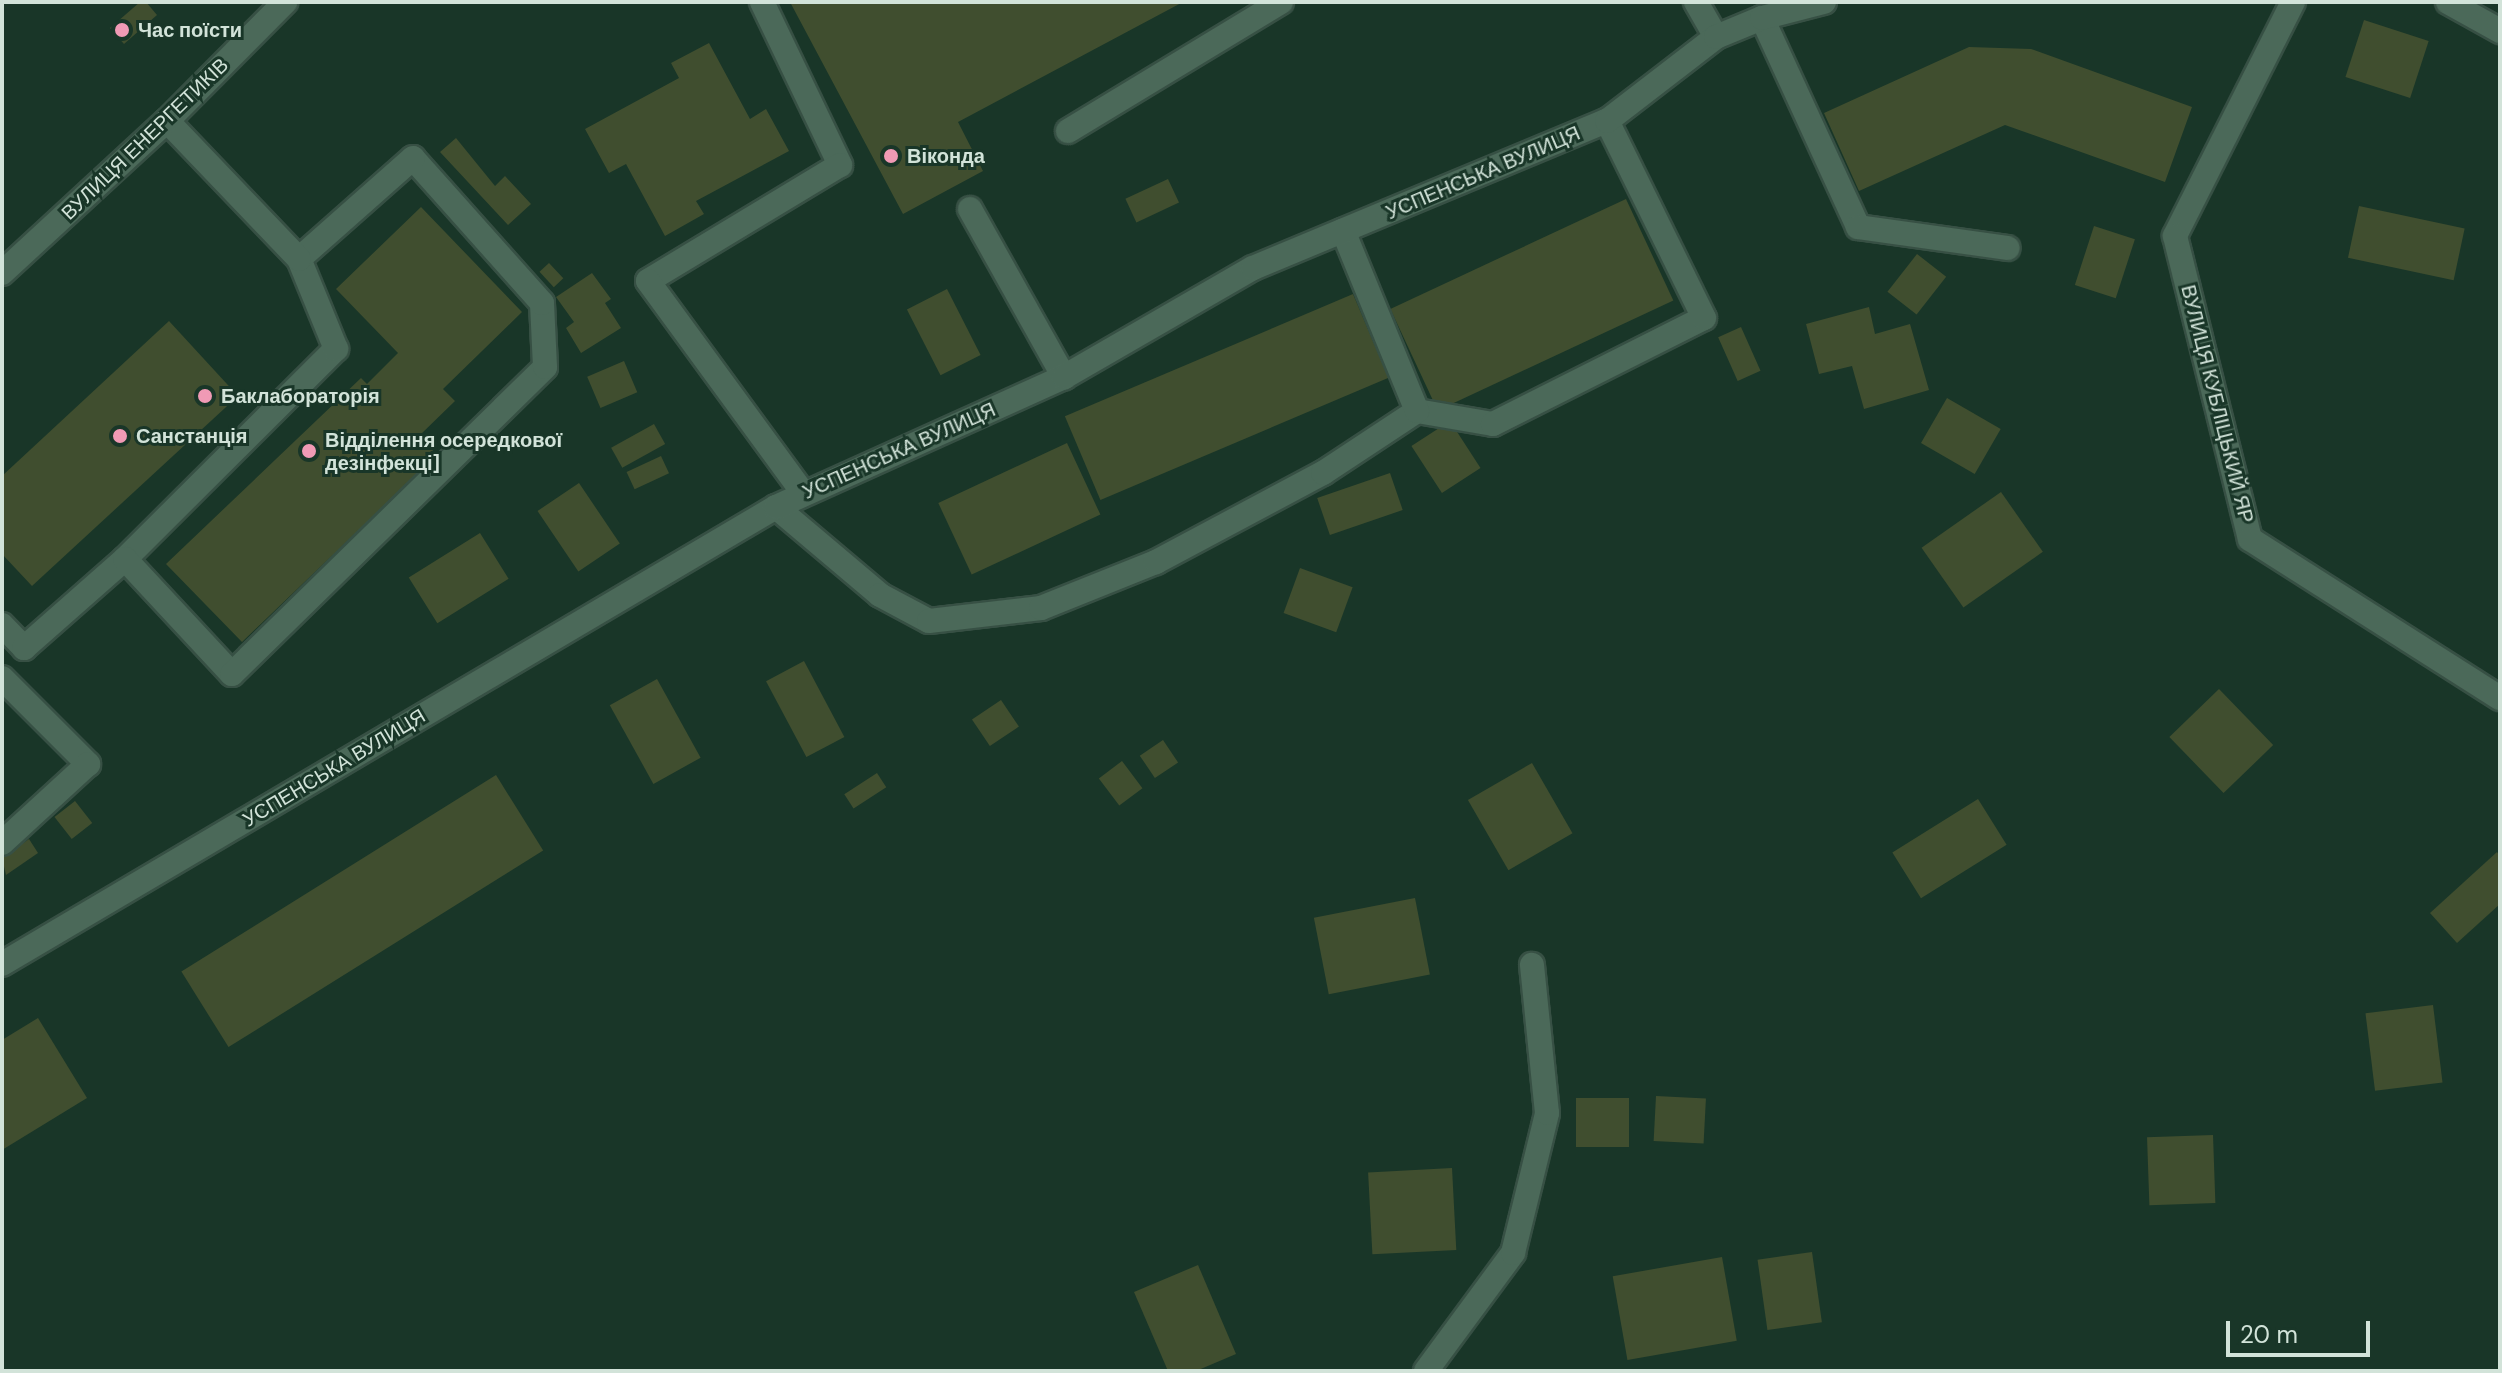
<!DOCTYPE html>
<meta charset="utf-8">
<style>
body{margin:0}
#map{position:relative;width:2502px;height:1373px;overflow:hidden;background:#193628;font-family:"DM Sans",sans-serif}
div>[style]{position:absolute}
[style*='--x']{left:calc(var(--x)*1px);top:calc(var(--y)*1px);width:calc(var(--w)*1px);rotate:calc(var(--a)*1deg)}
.building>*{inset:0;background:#404e2f;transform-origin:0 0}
.roads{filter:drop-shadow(2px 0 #375044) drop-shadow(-2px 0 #375044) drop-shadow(0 2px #375044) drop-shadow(0 -2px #375044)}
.lane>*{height:24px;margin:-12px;padding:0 12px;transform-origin:12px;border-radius:12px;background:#4b6959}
.street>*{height:24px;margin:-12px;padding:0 12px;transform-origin:12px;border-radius:12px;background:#4b6959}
.secondary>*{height:24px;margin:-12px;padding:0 12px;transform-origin:12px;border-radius:12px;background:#4b6959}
.dots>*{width:22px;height:22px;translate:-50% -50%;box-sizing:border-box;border:4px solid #193628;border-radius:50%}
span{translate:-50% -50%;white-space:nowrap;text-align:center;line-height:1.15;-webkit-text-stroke:6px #193628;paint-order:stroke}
.poi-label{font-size:20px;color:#d2e3d9;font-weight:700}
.left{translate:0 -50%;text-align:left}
.street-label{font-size:20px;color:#d2e3d9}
.frame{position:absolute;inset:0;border:4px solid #d2e3d9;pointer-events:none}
.scale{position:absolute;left:2226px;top:1321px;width:144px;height:36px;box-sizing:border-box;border:4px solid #d2e3d9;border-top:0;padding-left:10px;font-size:24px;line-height:28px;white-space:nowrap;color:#d2e3d9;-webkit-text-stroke:6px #193628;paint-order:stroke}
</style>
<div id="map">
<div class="building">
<div style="clip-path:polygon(140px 2px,146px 2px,157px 15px,124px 44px,110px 28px)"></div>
<div style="clip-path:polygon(790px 2px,1183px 2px,958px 122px,983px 171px,903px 214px)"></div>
<div style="left:2364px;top:20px;width:68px;height:60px;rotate:18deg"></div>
<div style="clip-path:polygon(709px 43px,750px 119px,766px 109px,789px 151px,696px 201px,704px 214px,665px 236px,626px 164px,609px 173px,585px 129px,679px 78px,671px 63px)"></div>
<div style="clip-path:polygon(1969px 47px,2031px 49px,2192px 107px,2165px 182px,2005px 125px,1859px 191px,1824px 113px)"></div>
<div style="clip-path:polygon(456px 138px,495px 186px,505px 176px,531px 204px,508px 225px,440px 152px)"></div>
<div style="left:1168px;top:179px;width:26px;height:47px;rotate:65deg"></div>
<div style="left:1626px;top:199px;width:112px;height:260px;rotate:65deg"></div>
<div style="left:2359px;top:206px;width:108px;height:53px;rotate:12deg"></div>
<div style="clip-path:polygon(421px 207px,522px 312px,443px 389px,455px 401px,419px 436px,437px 455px,242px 642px,166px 564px,361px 378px,367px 384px,398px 353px,336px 289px)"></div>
<div style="left:2094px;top:226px;width:43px;height:62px;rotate:18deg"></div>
<div style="left:1917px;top:254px;width:37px;height:48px;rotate:38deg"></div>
<div style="left:549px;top:263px;width:21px;height:13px;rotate:47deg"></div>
<div style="clip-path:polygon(592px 273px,611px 299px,605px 303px,621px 328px,581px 353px,566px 328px,574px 322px,556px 297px)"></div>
<div style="left:947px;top:289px;width:74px;height:45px;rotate:63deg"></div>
<div style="left:1353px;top:294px;width:91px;height:313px;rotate:67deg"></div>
<div style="clip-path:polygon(1869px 307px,1875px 334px,1910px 324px,1929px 390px,1864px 409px,1852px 366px,1819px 374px,1806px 324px)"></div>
<div style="clip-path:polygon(169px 321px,238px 396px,32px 586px,2px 554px,2px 476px)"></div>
<div style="left:1741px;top:327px;width:48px;height:25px;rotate:66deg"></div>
<div style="left:624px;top:361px;width:34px;height:40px;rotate:67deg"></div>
<div style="left:1947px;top:398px;width:62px;height:52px;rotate:30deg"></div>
<div style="left:1450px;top:421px;width:56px;height:46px;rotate:57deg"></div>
<div style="left:654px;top:424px;width:23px;height:49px;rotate:61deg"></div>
<div style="left:1067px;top:443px;width:79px;height:142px;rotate:65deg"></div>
<div style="left:661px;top:456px;width:19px;height:38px;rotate:65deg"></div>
<div style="left:1390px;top:473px;width:39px;height:77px;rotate:71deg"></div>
<div style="left:579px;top:483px;width:73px;height:50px;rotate:56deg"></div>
<div style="left:2001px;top:492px;width:73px;height:97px;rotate:55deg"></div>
<div style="left:480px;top:533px;width:54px;height:84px;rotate:58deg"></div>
<div style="left:1300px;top:568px;width:56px;height:48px;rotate:20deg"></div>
<div style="left:804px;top:661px;width:86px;height:43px;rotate:62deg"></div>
<div style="left:657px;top:679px;width:90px;height:54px;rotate:61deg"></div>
<div style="left:2219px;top:689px;width:78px;height:69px;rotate:46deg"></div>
<div style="left:1001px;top:700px;width:32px;height:35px;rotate:56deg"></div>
<div style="left:1163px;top:740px;width:27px;height:28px;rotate:56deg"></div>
<div style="left:1122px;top:761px;width:34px;height:29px;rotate:53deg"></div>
<div style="left:1532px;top:763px;width:81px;height:74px;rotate:60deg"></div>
<div style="left:877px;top:773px;width:17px;height:39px;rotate:57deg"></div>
<div style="left:496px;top:775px;width:89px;height:371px;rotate:58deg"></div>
<div style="left:1978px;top:799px;width:54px;height:101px;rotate:58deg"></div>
<div style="left:75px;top:801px;width:28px;height:26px;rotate:52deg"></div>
<div style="clip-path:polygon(29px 839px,38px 853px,6px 875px,2px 858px)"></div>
<div style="clip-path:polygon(2497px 852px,2500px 856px,2500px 904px,2457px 943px,2430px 913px)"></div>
<div style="left:1415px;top:898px;width:78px;height:103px;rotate:79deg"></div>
<div style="left:2433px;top:1005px;width:78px;height:68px;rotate:83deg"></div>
<div style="clip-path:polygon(38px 1018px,87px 1098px,2px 1150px,2px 1040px)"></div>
<div style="left:1656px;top:1096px;width:50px;height:45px;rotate:3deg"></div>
<div style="left:1576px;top:1098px;width:53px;height:49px"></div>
<div style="left:2213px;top:1135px;width:68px;height:66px;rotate:88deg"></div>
<div style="left:1452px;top:1168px;width:82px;height:84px;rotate:87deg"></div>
<div style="left:1812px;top:1252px;width:71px;height:55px;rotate:82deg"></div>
<div style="left:1722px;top:1257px;width:85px;height:111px;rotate:80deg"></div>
<div style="clip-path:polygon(1198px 1265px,1236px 1354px,1196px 1371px,1168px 1371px,1134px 1292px)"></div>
</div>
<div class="roads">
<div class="lane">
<div style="--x:762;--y:2;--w:181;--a:64.4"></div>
<div style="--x:840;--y:165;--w:224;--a:148.9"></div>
<div style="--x:648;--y:281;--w:263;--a:53.8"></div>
<div style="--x:1696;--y:2;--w:40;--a:60.3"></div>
<div style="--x:2293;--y:2;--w:262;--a:116.8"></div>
<div style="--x:2175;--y:236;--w:312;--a:76.1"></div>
<div style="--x:2250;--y:539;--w:296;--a:32.5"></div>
<div style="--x:1762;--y:18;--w:230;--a:65.3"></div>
<div style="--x:1858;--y:227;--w:151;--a:8"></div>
<div style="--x:1068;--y:131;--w:249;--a:-31.2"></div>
<div style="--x:970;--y:209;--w:193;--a:60.8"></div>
<div style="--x:1417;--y:411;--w:77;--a:9.7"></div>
<div style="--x:1493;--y:424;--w:236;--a:-26.7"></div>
<div style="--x:1704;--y:318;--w:220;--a:-116.2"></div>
<div style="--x:776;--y:507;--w:136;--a:40.2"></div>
<div style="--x:880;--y:595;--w:55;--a:28"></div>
<div style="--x:929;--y:621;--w:113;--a:-6.6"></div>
<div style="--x:1041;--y:608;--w:124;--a:-21.8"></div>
<div style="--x:1156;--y:562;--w:189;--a:-28.1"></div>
<div style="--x:1323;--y:473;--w:113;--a:-33.4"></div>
<div style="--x:1417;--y:411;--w:195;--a:-112.3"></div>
<div style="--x:125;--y:559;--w:298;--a:-44.9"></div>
<div style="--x:336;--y:349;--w:97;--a:-112.3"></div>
<div style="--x:2;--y:625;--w:32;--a:46"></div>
<div style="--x:24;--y:648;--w:135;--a:-41.4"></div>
<div style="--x:125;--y:559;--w:157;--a:47.1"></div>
<div style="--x:232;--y:674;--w:438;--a:-44.4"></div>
<div style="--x:545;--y:367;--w:64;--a:-92.7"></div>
<div style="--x:542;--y:303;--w:194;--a:-131.7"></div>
<div style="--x:413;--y:158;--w:152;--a:138.5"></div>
<div style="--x:299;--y:259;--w:191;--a:-133.7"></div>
<div style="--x:2;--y:678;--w:122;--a:45"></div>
<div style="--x:88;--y:764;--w:117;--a:137.4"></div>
</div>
<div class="street">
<div style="--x:2;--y:964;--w:899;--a:-30.56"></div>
<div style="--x:776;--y:507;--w:316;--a:-24.3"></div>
<div style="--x:1064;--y:377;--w:218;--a:-30"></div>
<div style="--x:1253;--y:268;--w:383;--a:-22.6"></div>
<div style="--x:1607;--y:121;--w:138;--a:-37.6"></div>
<div style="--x:1716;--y:37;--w:50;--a:-22.4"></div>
<div style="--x:1762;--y:18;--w:64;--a:-14.5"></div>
<div style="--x:1426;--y:1371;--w:147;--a:-53.6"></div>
<div style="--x:1513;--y:1253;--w:144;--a:-76.3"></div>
<div style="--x:1547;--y:1113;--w:149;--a:-95.8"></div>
</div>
<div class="secondary">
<div style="--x:2448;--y:2;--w:60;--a:29.1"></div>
<div style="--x:2;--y:273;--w:224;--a:-42.7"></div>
<div style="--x:167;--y:121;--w:168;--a:-45.2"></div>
</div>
</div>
<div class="dots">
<div style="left:122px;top:30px;background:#f09ab5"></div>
<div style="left:891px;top:156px;background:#f09ab5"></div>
<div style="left:205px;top:396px;background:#f09ab5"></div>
<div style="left:120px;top:436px;background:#f09ab5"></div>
<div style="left:309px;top:451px;background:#f09ab5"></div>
</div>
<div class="poi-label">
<span class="left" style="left:138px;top:30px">Час поїсти</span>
<span class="left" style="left:907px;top:156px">Віконда</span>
<span class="left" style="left:221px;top:396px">Баклабораторія</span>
<span class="left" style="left:136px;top:436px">Санстанція</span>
<span class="left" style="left:325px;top:452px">Відділення осередкової<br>дезінфекці]</span>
</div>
<div class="street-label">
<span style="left:145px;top:139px;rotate:-44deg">ВУЛИЦЯ ЕНЕРГЕТИКІВ</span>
<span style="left:1483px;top:173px;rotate:-23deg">УСПЕНСЬКА ВУЛИЦЯ</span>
<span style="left:2217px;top:404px;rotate:76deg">ВУЛИЦЯ КУБЛІЦЬКИЙ ЯР</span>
<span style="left:899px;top:451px;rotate:-24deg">УСПЕНСЬКА ВУЛИЦЯ</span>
<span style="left:334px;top:768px;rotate:-31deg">УСПЕНСЬКА ВУЛИЦЯ</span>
</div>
<div class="frame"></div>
<div class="scale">20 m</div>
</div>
